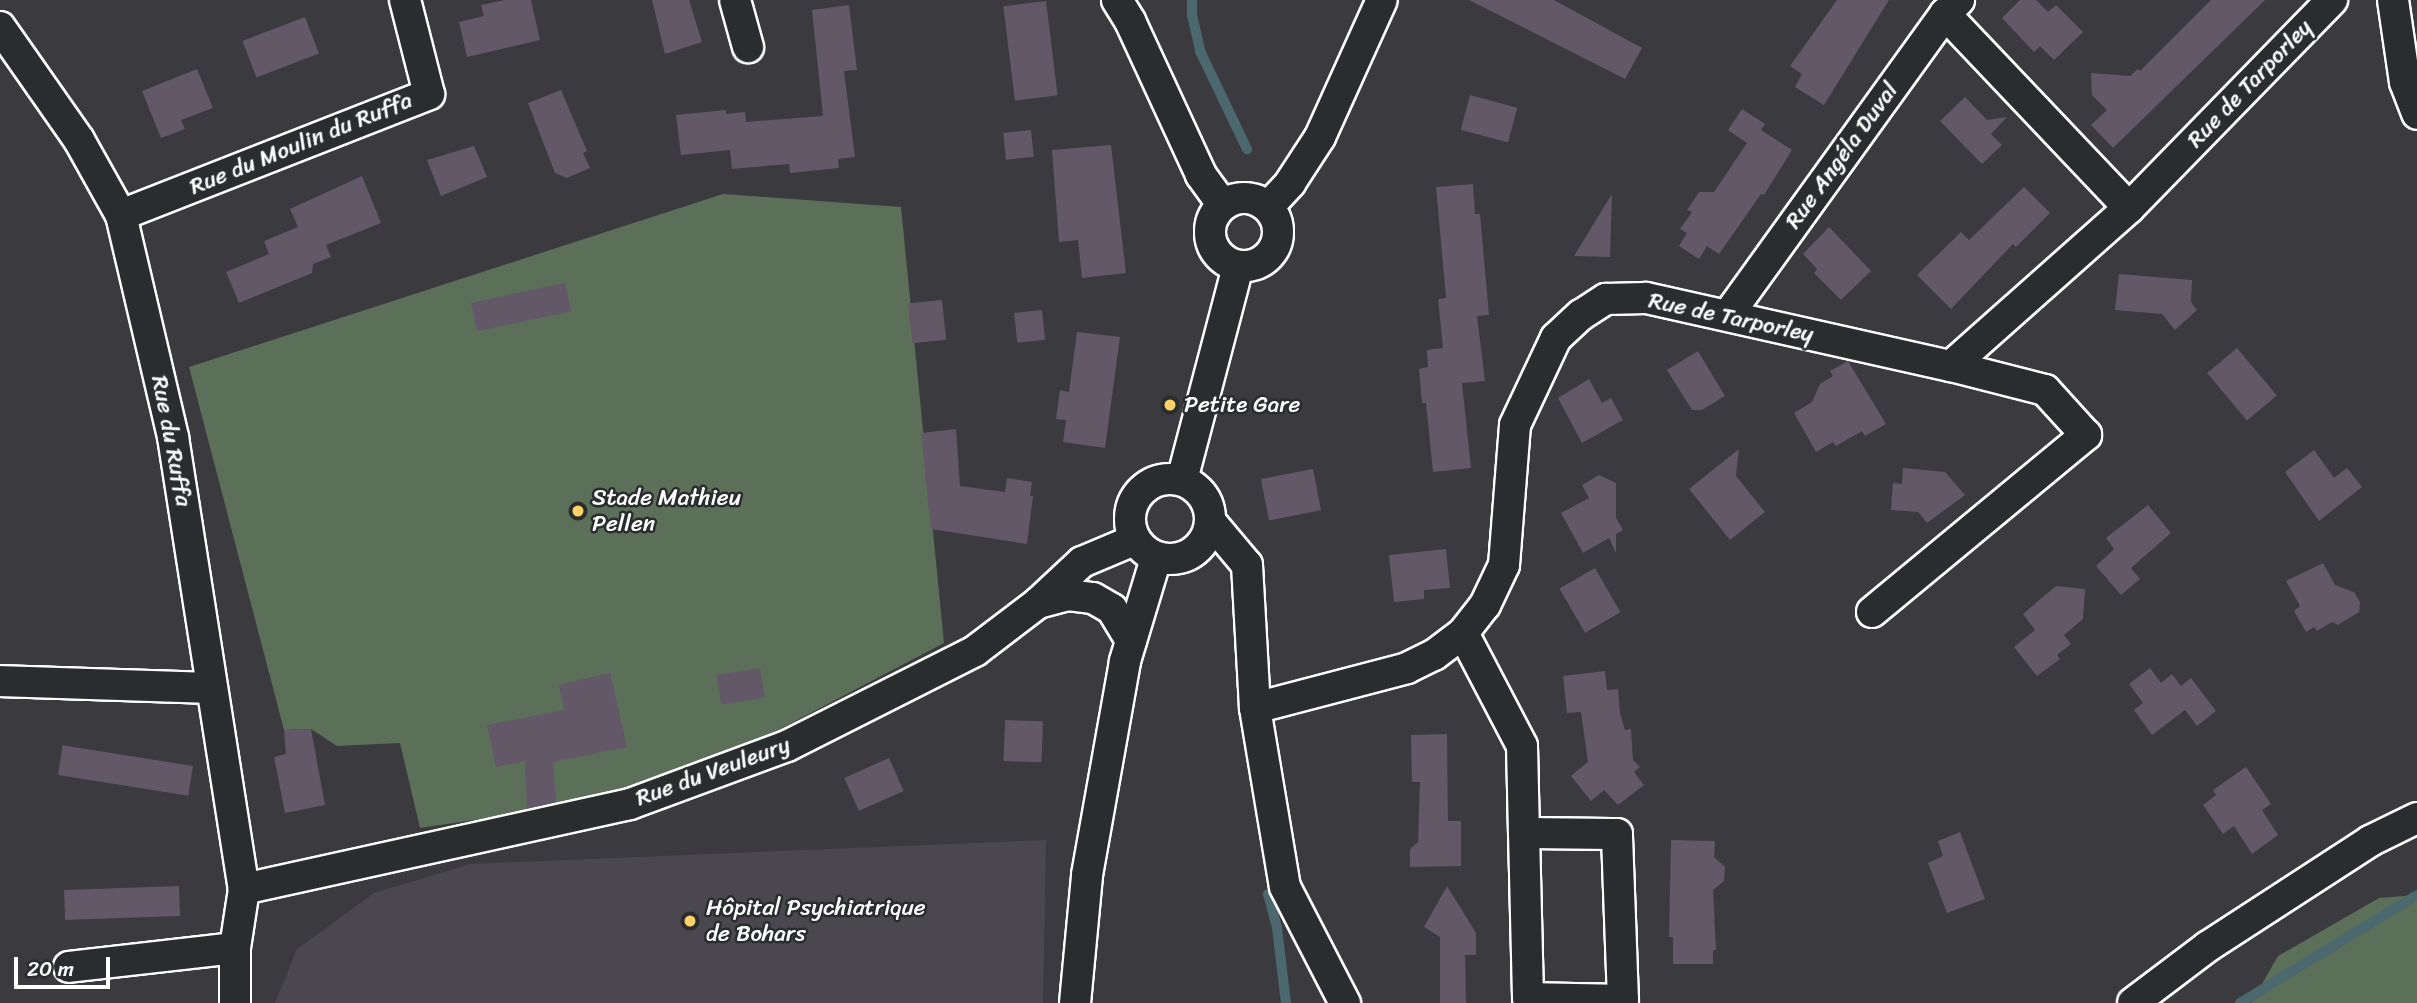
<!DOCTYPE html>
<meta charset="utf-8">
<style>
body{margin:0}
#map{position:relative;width:2417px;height:1003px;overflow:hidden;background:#3b3a3f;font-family:Sriracha,sans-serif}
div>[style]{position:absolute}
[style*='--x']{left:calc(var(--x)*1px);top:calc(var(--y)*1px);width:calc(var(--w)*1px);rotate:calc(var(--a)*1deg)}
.built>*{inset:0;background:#4b474f}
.green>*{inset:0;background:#5b6f59}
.stream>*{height:10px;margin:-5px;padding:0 5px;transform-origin:5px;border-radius:5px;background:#4b686e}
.building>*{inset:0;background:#625868;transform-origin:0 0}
.roads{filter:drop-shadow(2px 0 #fff) drop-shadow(-2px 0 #fff) drop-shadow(0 2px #fff) drop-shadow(0 -2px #fff)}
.minor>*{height:30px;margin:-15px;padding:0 15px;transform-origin:15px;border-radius:15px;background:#2a2d2e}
.minor>.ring{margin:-15px;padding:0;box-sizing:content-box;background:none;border:30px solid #2a2d2e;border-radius:50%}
.dots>*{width:19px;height:19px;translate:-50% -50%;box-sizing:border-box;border:4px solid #2a2d2e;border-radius:50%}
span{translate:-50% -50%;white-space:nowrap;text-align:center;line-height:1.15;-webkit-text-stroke:5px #2a2d2e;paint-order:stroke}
.street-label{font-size:23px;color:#fff}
.poi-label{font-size:23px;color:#fff}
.left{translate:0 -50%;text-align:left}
.scale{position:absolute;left:14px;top:957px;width:96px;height:32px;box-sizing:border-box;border:4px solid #fff;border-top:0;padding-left:9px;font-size:21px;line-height:24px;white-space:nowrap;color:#fff;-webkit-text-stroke:5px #2a2d2e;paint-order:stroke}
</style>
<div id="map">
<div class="built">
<div style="clip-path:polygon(1046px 840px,1043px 1003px,275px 1003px,297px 949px,374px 893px,470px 864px)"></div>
</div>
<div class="green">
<div style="clip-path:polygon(723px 194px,901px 207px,944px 643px,736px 752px,584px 804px,420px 828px,400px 743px,337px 746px,311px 729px,284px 730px,189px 367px)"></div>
<div style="clip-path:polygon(2417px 895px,2417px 1003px,2251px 1003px,2278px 956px,2379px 898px)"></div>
</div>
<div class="stream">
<div style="--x:1192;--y:0;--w:15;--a:90"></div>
<div style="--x:1192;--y:15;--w:37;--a:77"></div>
<div style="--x:1200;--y:51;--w:109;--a:64.4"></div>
<div style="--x:1268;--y:894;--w:35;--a:75"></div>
<div style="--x:1277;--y:928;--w:76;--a:83.2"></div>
<div style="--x:2240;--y:1003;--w:207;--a:-31.4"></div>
</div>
<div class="building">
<div style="clip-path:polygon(505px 0,531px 0,540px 40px,467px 57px,459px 22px,484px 16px,481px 5px)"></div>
<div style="clip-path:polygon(652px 0,689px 0,702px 42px,665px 54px)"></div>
<div style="clip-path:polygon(1469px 0,1554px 0,1642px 48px,1625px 79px)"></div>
<div style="clip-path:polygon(1837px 0,1889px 0,1824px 105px,1795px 87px,1802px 74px,1790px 66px)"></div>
<div style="clip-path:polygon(2020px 0,2036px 0,2048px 12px,2056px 5px,2083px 32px,2054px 60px,2040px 46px,2034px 52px,2002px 18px)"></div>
<div style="clip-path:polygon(2211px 0,2265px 0,2113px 148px,2091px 125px,2107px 110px,2092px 95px,2091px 73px,2130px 76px,2138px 69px,2140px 71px)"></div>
<div style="left:1046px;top:1px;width:95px;height:43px;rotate:83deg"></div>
<div style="clip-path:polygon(849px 5px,857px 70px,844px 71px,855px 157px,838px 159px,839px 168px,790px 173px,789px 164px,732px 169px,730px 150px,681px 155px,676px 115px,726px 110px,726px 114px,745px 112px,746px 122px,823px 116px,812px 10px)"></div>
<div style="left:305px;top:17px;width:39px;height:67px;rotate:69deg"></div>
<div style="clip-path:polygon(197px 69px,213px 108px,181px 120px,185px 129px,161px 138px,142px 91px)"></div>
<div style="clip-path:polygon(561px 90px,587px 151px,583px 153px,590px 168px,567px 178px,555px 173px,528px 103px)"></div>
<div style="left:1470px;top:95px;width:49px;height:36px;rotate:15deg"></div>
<div style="clip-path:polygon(1965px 97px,1987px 120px,2007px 117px,1991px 134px,2002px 145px,1982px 164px,1940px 121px)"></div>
<div style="clip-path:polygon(1742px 109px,1765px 124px,1761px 130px,1792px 150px,1764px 195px,1761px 194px,1719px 254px,1707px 246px,1699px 259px,1679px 246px,1687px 233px,1680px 229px,1692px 212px,1687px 210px,1699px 192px,1714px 192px,1747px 143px,1728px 130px)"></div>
<div style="left:1031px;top:130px;width:27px;height:28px;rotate:84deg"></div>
<div style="clip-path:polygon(1111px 145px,1126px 273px,1082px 278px,1078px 240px,1059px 242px,1052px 150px)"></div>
<div style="clip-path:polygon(474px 146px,487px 177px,441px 196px,427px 160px)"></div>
<div style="clip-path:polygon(362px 176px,381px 223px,326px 245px,331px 257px,313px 264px,312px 273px,239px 303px,226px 272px,269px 254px,264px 241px,298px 227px,290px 209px)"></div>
<div style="clip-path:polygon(1473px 184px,1475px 214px,1480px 214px,1489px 315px,1477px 316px,1485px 381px,1462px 383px,1471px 468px,1433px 472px,1426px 403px,1422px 403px,1419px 369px,1428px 367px,1427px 350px,1443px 348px,1438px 299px,1446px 298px,1436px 187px)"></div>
<div style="clip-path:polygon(2024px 187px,2050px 213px,2016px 247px,2013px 244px,1951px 309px,1917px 275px,1961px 232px,1969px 240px)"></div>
<div style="clip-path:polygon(1612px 194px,1610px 257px,1574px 256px)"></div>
<div style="clip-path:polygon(1829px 227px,1871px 271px,1841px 300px,1814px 273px,1817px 269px,1803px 254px)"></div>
<div style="clip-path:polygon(2119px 274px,2192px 280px,2191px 302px,2197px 310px,2175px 330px,2162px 314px,2115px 310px)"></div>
<div style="left:565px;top:283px;width:29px;height:96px;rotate:78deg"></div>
<div style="left:942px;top:300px;width:40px;height:34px;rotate:84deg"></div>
<div style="left:1042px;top:310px;width:30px;height:28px;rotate:84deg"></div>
<div style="clip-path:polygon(1077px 332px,1120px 337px,1105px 448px,1063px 442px,1066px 420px,1056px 419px,1060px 390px,1069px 392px)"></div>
<div style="left:2237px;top:348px;width:62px;height:39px;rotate:50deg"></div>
<div style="clip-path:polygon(1698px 351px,1725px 396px,1702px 410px,1692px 410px,1667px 370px)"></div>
<div style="clip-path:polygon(1848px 361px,1886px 424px,1865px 436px,1862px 431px,1836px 446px,1833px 442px,1816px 452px,1794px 413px,1812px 402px,1820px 384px,1833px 376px,1830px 371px)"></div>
<div style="clip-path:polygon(1589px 379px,1602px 403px,1611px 398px,1623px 420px,1582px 443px,1558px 398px)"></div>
<div style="clip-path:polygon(956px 429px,960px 486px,1005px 492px,1007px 478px,1032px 482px,1030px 496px,1033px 496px,1027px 544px,931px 529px,921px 433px)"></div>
<div style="clip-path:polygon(1739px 449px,1736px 476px,1765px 512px,1730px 540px,1689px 489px)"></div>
<div style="clip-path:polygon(2314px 450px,2334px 478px,2347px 468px,2362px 487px,2319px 521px,2285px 472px)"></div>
<div style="clip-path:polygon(1903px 468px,1945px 472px,1965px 495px,1927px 523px,1918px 512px,1891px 510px,1893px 483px,1902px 484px)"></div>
<div style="left:1313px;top:469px;width:42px;height:53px;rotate:79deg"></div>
<div style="clip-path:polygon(1599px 475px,1616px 483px,1616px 518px,1623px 530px,1616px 534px,1616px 553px,1609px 538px,1583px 553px,1561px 513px,1589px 498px,1582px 485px)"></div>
<div style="clip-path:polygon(2148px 505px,2171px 533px,2131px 568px,2140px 579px,2121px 595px,2096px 566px,2114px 549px,2106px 538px)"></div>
<div style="clip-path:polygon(1446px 549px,1450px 588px,1424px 590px,1424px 599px,1394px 602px,1389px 555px)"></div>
<div style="clip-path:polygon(2323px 563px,2335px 585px,2354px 592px,2360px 602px,2359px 612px,2338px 625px,2332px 622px,2317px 631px,2314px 627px,2306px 632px,2294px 611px,2300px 606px,2286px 581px)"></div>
<div style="left:1595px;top:568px;width:51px;height:41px;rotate:60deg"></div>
<div style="clip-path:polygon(2056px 586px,2085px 589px,2083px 619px,2064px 635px,2071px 644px,2057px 655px,2060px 659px,2037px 676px,2014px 647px,2035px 630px,2023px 614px)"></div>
<div style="left:760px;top:668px;width:30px;height:44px;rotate:81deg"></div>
<div style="clip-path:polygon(2150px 668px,2161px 683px,2172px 674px,2181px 686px,2191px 678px,2216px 711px,2197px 726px,2185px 710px,2152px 735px,2134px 710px,2143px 703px,2129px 684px)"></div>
<div style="clip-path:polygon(1605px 671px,1607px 690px,1618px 689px,1620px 713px,1625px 730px,1631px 729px,1633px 760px,1640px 767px,1634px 772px,1644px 785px,1618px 805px,1604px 790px,1591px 801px,1571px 776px,1588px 762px,1581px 712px,1567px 713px,1563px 676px)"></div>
<div style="clip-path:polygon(610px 673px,627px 747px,553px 762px,556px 802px,527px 809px,525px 761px,496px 767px,487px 725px,564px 710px,559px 685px)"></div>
<div style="left:1005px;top:720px;width:38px;height:41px;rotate:2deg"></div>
<div style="clip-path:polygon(311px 729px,325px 805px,285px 813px,274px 757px,286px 754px,284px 730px)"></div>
<div style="clip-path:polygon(1447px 734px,1448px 821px,1461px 821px,1461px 866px,1410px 867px,1410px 849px,1418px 842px,1420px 782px,1412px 782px,1411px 735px)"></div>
<div style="left:889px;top:758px;width:36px;height:49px;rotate:66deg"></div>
<div style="left:193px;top:766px;width:30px;height:132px;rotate:99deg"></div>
<div style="clip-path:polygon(2246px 767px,2271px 804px,2262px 810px,2278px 835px,2252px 854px,2234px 826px,2223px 834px,2203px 805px,2216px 795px,2213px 790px)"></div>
<div style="clip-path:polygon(1960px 832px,1985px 899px,1947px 913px,1928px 863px,1943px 856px,1938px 841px)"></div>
<div style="clip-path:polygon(1671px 840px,1715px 841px,1714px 857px,1725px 867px,1724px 881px,1713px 890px,1716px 950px,1713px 950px,1713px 964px,1673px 964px,1673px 937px,1669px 937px)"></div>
<div style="left:179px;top:886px;width:30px;height:115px;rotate:88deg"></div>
<div style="clip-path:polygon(1447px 886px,1476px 933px,1476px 955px,1465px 955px,1466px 1003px,1440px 1003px,1440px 937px,1424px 927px)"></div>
</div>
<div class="roads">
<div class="minor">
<div style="--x:735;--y:0;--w:49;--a:74.5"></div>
<div style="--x:1117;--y:0;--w:25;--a:58"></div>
<div style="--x:1130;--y:21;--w:170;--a:65.2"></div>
<div style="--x:1201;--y:175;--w:37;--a:54"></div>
<div style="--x:2393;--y:0;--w:83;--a:81.7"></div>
<div style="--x:2405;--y:82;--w:34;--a:69"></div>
<div style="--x:1945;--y:14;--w:267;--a:46.5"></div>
<div style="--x:0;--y:27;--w:138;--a:55"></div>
<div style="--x:79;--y:140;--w:86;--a:60.8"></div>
<div style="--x:121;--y:215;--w:228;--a:76.8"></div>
<div style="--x:173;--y:437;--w:458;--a:81.1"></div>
<div style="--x:244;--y:889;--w:60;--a:98.7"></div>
<div style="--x:235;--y:948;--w:167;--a:173.5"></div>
<div class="ring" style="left:1210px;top:198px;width:38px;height:38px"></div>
<div style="--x:1268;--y:207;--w:33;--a:-47"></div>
<div style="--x:1290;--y:183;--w:55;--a:-56.9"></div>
<div style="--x:1320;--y:137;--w:150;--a:-65.7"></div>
<div style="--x:121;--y:215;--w:331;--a:-21.4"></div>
<div style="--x:429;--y:94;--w:97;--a:-104.3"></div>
<div style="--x:1728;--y:315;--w:371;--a:-54.2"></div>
<div style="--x:1945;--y:14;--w:20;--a:-45"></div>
<div class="ring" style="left:1130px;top:479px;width:50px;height:50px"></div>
<div style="--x:1182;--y:480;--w:221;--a:-75.3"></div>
<div style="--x:1211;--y:522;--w:56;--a:50.1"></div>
<div style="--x:1247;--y:565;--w:143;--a:86.8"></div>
<div style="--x:1255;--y:708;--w:181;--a:80.5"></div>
<div style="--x:1285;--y:887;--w:131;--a:62.7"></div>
<div style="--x:1038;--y:603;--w:31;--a:-15"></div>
<div style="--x:1068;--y:595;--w:25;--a:7"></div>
<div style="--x:1093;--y:598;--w:22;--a:30"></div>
<div style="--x:1112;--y:609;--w:37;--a:59"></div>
<div style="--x:1872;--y:612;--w:278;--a:-39.6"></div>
<div style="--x:2086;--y:435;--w:61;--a:-132.3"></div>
<div style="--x:2045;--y:390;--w:97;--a:-165.7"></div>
<div style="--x:1463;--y:633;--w:127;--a:62.4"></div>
<div style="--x:1522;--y:746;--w:87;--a:88.7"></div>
<div style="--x:1524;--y:833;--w:165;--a:88.6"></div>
<div style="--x:1528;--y:998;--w:95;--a:1.2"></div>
<div style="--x:1623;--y:1000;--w:166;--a:-92.1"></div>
<div style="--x:1617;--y:834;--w:93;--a:-179.4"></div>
<div style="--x:0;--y:681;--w:212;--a:1.9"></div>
<div style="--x:1255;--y:708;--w:157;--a:-14.7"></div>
<div style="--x:1407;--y:668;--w:30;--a:-26"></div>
<div style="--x:1434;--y:655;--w:36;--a:-37"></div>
<div style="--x:1463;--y:633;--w:36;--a:-52"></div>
<div style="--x:1485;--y:605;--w:44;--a:-64.6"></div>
<div style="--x:1504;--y:565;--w:140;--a:-85.5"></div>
<div style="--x:1515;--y:425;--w:96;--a:-64.8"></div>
<div style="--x:1556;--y:338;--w:34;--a:-43"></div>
<div style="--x:1581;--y:315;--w:30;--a:-33"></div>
<div style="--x:1606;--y:299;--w:40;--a:-1.4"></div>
<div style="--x:1646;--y:298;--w:312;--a:12.6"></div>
<div style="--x:1951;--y:366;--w:238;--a:-41.6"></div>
<div style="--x:2129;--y:208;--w:291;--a:-45.7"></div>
<div style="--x:244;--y:889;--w:395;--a:-12.4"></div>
<div style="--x:630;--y:804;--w:167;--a:-20.3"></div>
<div style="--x:787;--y:746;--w:211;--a:-26.8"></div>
<div style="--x:975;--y:651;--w:79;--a:-37.3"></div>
<div style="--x:1038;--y:603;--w:60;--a:-43"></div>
<div style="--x:1082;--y:562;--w:56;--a:-22.9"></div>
<div style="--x:235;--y:948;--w:55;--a:90"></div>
<div style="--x:1075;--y:1003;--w:129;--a:-84.6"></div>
<div style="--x:1087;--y:875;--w:217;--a:-79.9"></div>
<div style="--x:1125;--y:661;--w:108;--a:-73.2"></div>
<div style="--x:2133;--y:1003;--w:93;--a:-37.1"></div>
<div style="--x:2207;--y:947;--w:194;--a:-33"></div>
<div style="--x:2370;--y:841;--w:52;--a:-26.1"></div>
</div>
</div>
<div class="dots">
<div style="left:1170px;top:405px;background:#ffd166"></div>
<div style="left:578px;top:511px;background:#ffd166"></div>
<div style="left:690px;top:921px;background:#ffd166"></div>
</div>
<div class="street-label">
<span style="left:2250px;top:84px;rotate:-46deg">Rue de Tarporley</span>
<span style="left:301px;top:144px;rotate:-22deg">Rue du Moulin du Ruffa</span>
<span style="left:1842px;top:156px;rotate:-54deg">Rue Angéla Duval</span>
<span style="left:1731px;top:318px;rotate:12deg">Rue de Tarporley</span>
<span style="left:171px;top:441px;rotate:79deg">Rue du Ruffa</span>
<span style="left:713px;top:772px;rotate:-20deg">Rue du Veuleury</span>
</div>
<div class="poi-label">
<span class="left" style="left:1184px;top:405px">Petite Gare</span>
<span class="left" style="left:592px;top:511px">Stade Mathieu<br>Pellen</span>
<span class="left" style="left:706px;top:921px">Hôpital Psychiatrique<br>de Bohars</span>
</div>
<div class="scale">20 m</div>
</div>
